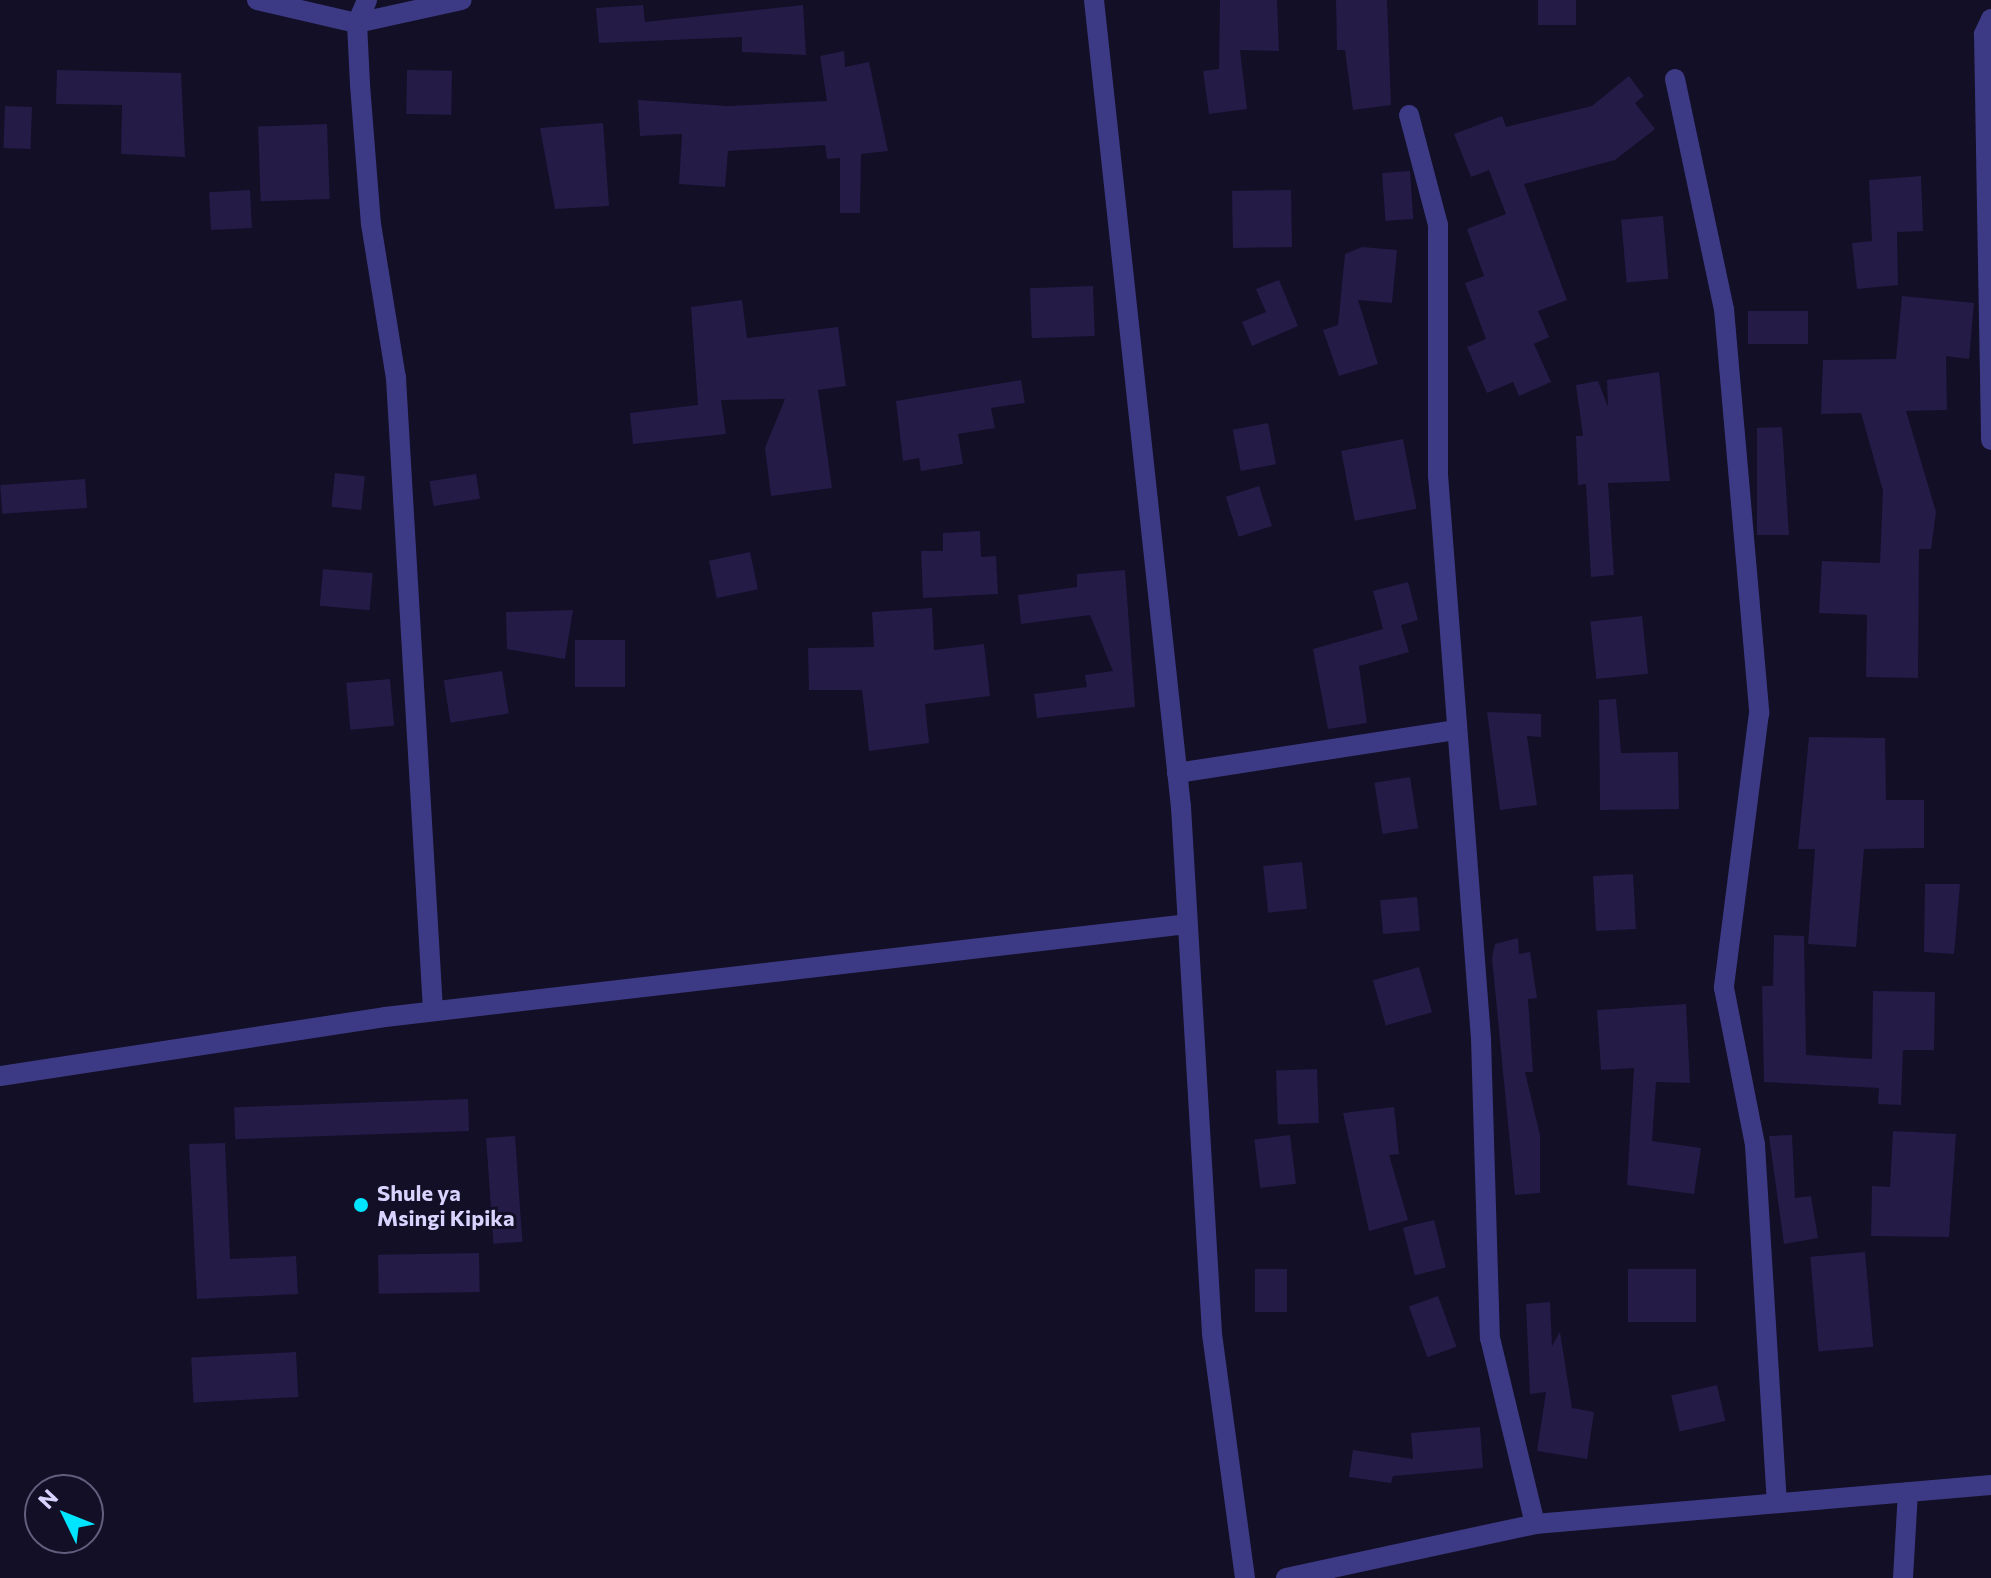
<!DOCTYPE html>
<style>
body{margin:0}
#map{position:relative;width:1991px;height:1578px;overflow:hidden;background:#130f26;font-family:Commissioner,sans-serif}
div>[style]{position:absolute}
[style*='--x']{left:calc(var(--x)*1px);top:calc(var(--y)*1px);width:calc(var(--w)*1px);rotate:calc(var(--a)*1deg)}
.building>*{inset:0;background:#241b47;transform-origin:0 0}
.minor>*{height:20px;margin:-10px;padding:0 10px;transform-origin:10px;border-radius:10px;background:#3d3a85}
.dots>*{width:22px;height:22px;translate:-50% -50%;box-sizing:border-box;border:4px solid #130f26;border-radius:50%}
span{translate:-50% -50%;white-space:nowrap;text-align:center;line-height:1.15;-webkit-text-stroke:6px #130f26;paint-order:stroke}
.poi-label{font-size:22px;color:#d9d4ff;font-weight:700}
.left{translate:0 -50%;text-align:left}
.north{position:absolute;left:24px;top:1474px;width:80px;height:80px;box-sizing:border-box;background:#130f26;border:2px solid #625e7d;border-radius:50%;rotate:313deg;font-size:22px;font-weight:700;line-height:32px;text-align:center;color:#d9d4ff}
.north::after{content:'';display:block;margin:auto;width:28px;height:36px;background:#00e5ff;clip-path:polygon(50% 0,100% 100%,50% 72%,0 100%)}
</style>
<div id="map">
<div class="building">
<div style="clip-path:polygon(1220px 0,1277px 0,1279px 51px,1240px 50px,1247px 109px,1209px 114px,1203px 71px,1219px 69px)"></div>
<div style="clip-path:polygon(1336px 0,1387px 0,1391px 105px,1353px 110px,1345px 50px,1337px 50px)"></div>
<div style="left:1538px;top:0;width:38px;height:25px"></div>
<div style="clip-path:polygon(643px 5px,645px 22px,803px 5px,806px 55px,742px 52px,742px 37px,599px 43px,596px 8px)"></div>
<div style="clip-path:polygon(844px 51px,845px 67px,869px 62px,888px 151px,861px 154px,860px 213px,840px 213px,840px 158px,827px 159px,825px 145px,728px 151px,725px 187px,679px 184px,682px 134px,640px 136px,638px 100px,728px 106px,827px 101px,820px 56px)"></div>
<div style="clip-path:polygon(57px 70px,181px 73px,185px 157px,121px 154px,122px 105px,56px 104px)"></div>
<div style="left:407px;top:70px;width:45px;height:44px;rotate:1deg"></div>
<div style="clip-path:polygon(1629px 76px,1644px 96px,1635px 103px,1655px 129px,1615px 160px,1524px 184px,1567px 300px,1538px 311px,1549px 337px,1534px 344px,1551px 382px,1519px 396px,1513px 382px,1487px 393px,1467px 347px,1486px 339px,1465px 283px,1484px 276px,1467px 229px,1506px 214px,1489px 170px,1471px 177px,1454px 134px,1502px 116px,1506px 127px,1592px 106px)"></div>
<div style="left:5px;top:106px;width:27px;height:42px;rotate:2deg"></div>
<div style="clip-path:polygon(603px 123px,609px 206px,555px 209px,540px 128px)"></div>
<div style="left:327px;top:124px;width:75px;height:69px;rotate:88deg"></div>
<div style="left:1410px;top:171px;width:48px;height:28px;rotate:86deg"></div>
<div style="clip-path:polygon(1921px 176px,1923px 231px,1897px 232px,1898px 285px,1857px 289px,1852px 243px,1872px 241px,1869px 180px)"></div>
<div style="left:250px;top:190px;width:38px;height:41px;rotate:87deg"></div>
<div style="left:1291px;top:190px;width:57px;height:59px;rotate:89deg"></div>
<div style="left:1663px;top:216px;width:63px;height:42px;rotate:85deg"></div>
<div style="clip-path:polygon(1362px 247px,1397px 250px,1392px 303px,1358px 300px,1378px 364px,1339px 376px,1323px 330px,1338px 325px,1345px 254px)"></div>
<div style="clip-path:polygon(1279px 280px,1298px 326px,1252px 346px,1242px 322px,1266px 312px,1256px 289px)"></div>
<div style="left:1093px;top:286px;width:50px;height:63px;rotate:88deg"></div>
<div style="clip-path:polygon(1902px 296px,1974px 303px,1969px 359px,1946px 356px,1947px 410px,1906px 411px,1936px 512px,1931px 549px,1919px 549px,1918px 678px,1866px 677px,1867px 615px,1819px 613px,1822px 561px,1880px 563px,1883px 491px,1861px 413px,1821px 414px,1823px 360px,1896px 359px)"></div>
<div style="clip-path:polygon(742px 300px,747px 338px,838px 327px,846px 386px,818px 390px,832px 488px,771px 496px,765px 448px,785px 399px,721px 400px,726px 434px,633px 444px,630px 413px,698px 405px,691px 307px)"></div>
<div style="left:1808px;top:311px;width:33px;height:60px;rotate:90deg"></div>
<div style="clip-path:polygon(1659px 372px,1670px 481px,1608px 483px,1614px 575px,1591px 577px,1586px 484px,1578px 485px,1576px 436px,1583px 436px,1576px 385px,1598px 381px,1608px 407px,1607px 380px)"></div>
<div style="clip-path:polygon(1021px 380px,1025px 403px,991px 408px,995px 428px,958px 434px,963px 464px,921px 471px,919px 458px,903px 461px,896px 401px)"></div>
<div style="left:1268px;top:423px;width:42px;height:36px;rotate:79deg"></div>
<div style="clip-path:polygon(1782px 427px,1789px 535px,1757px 535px,1757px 428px)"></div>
<div style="left:1403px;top:439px;width:71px;height:63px;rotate:79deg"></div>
<div style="left:335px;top:473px;width:30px;height:34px;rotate:6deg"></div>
<div style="left:476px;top:474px;width:25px;height:47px;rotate:81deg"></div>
<div style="left:85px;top:479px;width:29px;height:85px;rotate:86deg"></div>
<div style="left:1259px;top:486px;width:42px;height:35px;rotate:72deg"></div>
<div style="clip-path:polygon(980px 531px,981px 557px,996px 556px,998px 594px,923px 598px,921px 551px,943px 551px,943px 533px)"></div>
<div style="left:750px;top:552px;width:38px;height:42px;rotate:78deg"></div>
<div style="left:323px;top:569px;width:50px;height:37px;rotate:5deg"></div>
<div style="clip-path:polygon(1125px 570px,1135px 707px,1037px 718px,1034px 694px,1087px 687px,1085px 675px,1113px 671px,1090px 615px,1021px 624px,1018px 595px,1077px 587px,1077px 574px)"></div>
<div style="clip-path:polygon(1408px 582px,1418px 620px,1401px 625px,1409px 652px,1359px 666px,1367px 723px,1328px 729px,1313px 649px,1383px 629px,1373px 591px)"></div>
<div style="clip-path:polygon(932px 608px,934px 650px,984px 644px,990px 696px,925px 704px,929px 743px,869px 751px,862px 690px,809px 690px,808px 648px,874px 647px,872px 612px)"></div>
<div style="clip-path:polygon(573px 610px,565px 659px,507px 649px,506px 612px)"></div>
<div style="left:1642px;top:616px;width:58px;height:52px;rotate:84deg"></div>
<div style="left:625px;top:640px;width:47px;height:50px;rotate:90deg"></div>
<div style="left:502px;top:671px;width:43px;height:59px;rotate:81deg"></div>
<div style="left:390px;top:679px;width:47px;height:44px;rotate:85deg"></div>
<div style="clip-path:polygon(1616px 699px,1621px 753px,1678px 752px,1679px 809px,1600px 810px,1599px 700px)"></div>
<div style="clip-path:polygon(1487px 712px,1541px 714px,1541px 737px,1527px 736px,1537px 805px,1500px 810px)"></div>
<div style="clip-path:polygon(1809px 737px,1885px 738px,1886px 800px,1924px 800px,1924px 848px,1864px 849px,1856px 947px,1808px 944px,1815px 849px,1798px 849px)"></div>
<div style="left:1410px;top:777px;width:52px;height:36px;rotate:81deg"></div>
<div style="left:1302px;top:862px;width:47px;height:39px;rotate:84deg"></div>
<div style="left:1633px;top:874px;width:55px;height:40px;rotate:87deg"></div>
<div style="clip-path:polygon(1925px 884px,1960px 884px,1954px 954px,1924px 952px)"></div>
<div style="left:1417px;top:897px;width:34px;height:37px;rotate:85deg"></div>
<div style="clip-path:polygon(1774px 935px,1804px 936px,1806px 1055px,1872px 1059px,1873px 991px,1935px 992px,1934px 1050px,1903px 1050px,1901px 1105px,1878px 1104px,1879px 1088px,1764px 1082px,1762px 986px,1773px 986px)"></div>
<div style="clip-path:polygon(1518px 938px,1519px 954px,1530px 952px,1537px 998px,1528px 999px,1533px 1072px,1525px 1072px,1540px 1135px,1540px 1193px,1515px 1195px,1492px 958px,1495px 944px)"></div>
<div style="left:1419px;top:967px;width:47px;height:48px;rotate:74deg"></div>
<div style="clip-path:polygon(1686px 1004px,1690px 1083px,1656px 1082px,1652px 1141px,1701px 1148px,1694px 1194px,1627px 1185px,1634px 1068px,1601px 1070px,1597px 1010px)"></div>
<div style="left:1317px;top:1069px;width:54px;height:41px;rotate:88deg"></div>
<div style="left:468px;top:1099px;width:32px;height:234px;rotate:88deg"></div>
<div style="clip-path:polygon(1394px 1107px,1399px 1154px,1389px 1155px,1408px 1220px,1369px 1231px,1343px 1113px)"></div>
<div style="clip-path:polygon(1893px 1131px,1956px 1134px,1949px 1237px,1871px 1236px,1872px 1186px,1890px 1187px)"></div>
<div style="left:1290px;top:1135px;width:49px;height:36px;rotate:83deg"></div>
<div style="clip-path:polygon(1792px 1135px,1795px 1198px,1811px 1196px,1818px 1238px,1784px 1244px,1769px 1136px)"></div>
<div style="left:515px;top:1136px;width:106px;height:29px;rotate:86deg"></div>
<div style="clip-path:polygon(225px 1143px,230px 1259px,296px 1256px,298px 1294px,197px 1299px,189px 1144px)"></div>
<div style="left:1434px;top:1220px;width:49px;height:32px;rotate:76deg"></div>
<div style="left:1865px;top:1252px;width:95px;height:55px;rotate:85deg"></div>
<div style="left:479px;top:1253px;width:39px;height:101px;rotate:89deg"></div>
<div style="left:1287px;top:1269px;width:43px;height:32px;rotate:90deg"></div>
<div style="left:1696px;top:1269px;width:53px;height:68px;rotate:90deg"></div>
<div style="left:1438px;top:1296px;width:54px;height:31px;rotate:70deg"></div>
<div style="clip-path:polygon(1550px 1302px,1552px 1346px,1560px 1332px,1572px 1408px,1594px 1412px,1587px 1459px,1537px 1451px,1546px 1392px,1530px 1394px,1526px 1304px)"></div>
<div style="left:296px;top:1352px;width:45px;height:105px;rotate:87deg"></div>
<div style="left:1717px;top:1385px;width:37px;height:47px;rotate:77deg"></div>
<div style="clip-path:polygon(1480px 1427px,1483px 1468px,1393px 1476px,1391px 1483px,1349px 1477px,1353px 1450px,1413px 1459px,1411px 1433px)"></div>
</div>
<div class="minor">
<div style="--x:257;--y:0;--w:103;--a:13"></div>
<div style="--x:357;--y:23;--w:107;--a:-12.4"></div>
<div style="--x:367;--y:0;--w:25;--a:113"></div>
<div style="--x:357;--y:23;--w:62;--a:87.2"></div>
<div style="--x:360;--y:85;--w:139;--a:85.5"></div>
<div style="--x:371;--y:224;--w:156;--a:80.8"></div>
<div style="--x:396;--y:378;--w:634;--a:86.65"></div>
<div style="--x:1094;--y:0;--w:812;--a:83.85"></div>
<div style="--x:1181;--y:807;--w:528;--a:86.63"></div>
<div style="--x:1212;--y:1334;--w:246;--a:82.3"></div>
<div style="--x:1991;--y:19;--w:17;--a:115"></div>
<div style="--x:1984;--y:34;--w:406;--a:89"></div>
<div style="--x:1675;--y:79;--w:235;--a:78"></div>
<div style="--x:1724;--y:309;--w:406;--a:85"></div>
<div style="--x:1759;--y:713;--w:277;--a:97.3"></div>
<div style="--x:1724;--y:988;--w:160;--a:78.8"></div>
<div style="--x:1755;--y:1145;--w:359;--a:86.5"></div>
<div style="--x:1409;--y:115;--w:114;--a:75.2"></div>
<div style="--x:1438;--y:225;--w:250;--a:90"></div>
<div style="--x:1438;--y:475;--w:566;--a:85.64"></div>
<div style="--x:1481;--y:1039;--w:299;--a:88.3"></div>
<div style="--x:1490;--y:1338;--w:191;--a:76.4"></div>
<div style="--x:1177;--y:773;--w:281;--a:-8.8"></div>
<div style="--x:0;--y:1076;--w:389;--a:-8.7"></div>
<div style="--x:385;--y:1017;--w:807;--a:-6.61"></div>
<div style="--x:1286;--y:1578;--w:255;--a:-12.2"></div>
<div style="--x:1535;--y:1524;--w:458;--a:-4.9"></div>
<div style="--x:1903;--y:1578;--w:86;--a:-86.7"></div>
</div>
<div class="dots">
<div style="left:361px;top:1205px;background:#00e5ff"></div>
</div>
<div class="poi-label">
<span class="left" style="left:377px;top:1205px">Shule ya<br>Msingi Kipika</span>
</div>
<div class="north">N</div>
</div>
